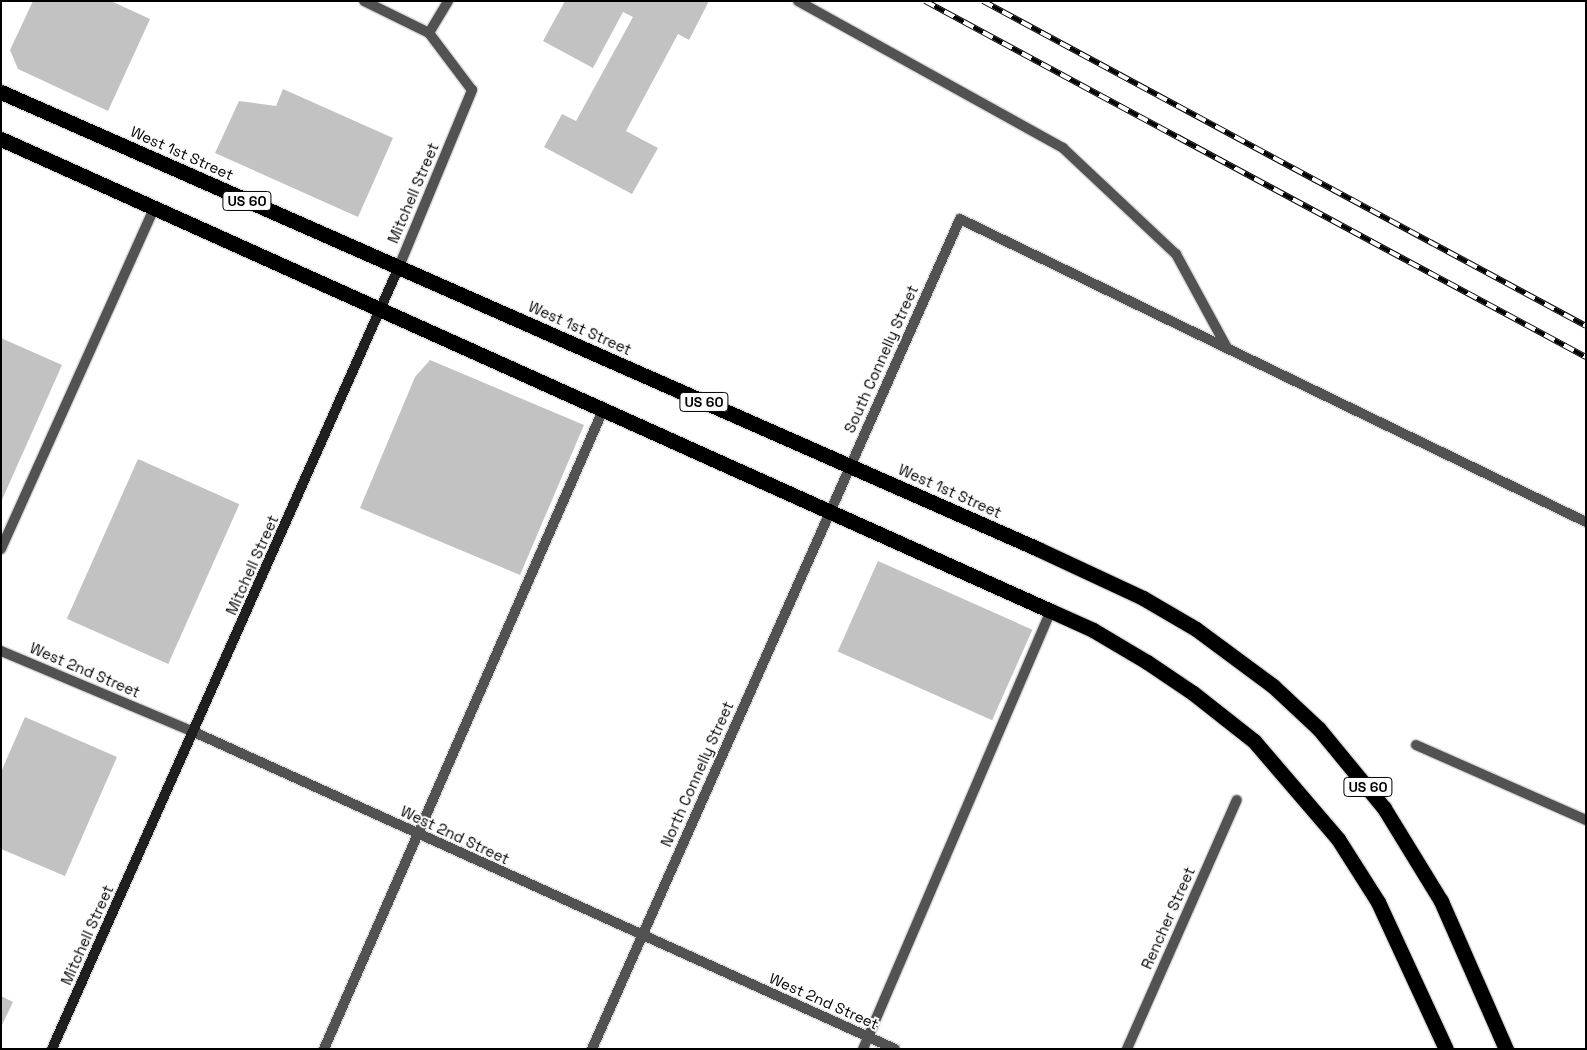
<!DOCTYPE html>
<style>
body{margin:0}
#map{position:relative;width:1587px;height:1050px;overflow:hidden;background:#fff;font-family:"Space Grotesk",sans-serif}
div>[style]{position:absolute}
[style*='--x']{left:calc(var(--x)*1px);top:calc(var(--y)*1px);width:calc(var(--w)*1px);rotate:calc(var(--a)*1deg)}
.building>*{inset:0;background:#c2c2c2;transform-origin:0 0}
.roads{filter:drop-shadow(1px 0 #dbdbdb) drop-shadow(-1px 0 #dbdbdb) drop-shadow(0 1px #dbdbdb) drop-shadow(0 -1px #dbdbdb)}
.lane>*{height:10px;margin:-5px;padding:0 5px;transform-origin:5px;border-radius:5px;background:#525252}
.street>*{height:10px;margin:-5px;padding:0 5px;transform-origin:5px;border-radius:5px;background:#525252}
.secondary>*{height:10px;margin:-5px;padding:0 5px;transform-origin:5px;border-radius:5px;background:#1f1f1f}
.highway>*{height:15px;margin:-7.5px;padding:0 7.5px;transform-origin:7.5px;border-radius:7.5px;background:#000}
.rail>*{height:5.5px;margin-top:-2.75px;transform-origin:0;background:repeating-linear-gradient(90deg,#fff 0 11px,#000 0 22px);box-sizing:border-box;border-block:1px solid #000}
span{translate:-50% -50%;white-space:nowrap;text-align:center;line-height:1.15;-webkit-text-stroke:4px #fff;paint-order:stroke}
.shield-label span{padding:1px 4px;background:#fff;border:1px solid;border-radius:4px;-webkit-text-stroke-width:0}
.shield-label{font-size:14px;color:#000;font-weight:700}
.street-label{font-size:15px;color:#000}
.frame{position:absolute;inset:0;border:2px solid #000;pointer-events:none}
</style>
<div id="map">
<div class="building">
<div style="clip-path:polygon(33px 1px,111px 1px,150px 19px,108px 111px,18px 69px,10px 50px)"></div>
<div style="clip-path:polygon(565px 1px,709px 1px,689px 40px,678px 34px,626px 131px,658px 148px,632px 194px,544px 147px,562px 114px,576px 121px,633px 17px,623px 12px,593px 68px,543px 41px)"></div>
<div style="clip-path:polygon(283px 89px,393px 138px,358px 217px,215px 153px,239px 101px,276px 106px)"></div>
<div style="clip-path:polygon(1px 338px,62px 365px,1px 502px)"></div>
<div style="clip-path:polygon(430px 360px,584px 425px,520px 575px,360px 508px,415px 377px)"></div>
<div style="left:138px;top:459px;width:111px;height:175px;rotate:24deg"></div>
<div style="left:878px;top:561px;width:169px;height:99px;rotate:24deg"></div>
<div style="clip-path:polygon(25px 717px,117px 757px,65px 876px,1px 849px,1px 772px)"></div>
<div style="clip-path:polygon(1px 996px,13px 1002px,1px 1027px)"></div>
</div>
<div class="roads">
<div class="lane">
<div style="--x:364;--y:1;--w:72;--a:26.2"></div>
<div style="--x:429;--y:33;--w:71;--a:53"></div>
<div style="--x:798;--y:1;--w:303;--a:29"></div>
<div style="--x:1063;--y:148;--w:155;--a:43.2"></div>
<div style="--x:1176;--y:254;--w:107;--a:61.5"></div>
<div style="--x:429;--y:33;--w:37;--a:-59"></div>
<div style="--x:1;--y:549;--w:374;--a:-65.8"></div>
<div style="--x:324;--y:1049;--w:697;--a:-66.41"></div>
<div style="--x:863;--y:1049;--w:477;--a:-66.8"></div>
</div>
<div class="street">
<div style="--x:398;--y:269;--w:194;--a:-67.5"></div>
<div style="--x:1;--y:651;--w:209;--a:22.8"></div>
<div style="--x:194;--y:732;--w:769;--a:24.33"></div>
<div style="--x:1416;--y:745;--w:186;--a:23.8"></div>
<div style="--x:592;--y:1049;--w:908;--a:-66.09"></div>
<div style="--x:960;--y:219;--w:695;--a:25.83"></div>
<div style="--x:1127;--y:1049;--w:272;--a:-66.2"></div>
</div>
<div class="secondary">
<div style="--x:52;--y:1049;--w:853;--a:-66.08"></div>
</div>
<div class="highway">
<div style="--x:1;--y:92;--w:1133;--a:23.78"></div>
<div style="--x:1038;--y:549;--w:116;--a:25"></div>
<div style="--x:1143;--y:598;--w:61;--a:30.3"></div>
<div style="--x:1196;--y:629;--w:96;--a:36.5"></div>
<div style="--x:1273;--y:686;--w:63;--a:43.1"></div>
<div style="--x:1319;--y:729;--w:102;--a:50.6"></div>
<div style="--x:1384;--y:808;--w:109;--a:58.5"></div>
<div style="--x:1441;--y:901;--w:162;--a:66.3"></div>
<div style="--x:1;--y:139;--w:1151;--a:24.21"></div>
<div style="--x:1051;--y:611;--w:46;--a:24.3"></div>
<div style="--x:1093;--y:630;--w:63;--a:30.7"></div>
<div style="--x:1147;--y:662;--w:55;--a:34"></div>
<div style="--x:1193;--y:693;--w:78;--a:38.2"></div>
<div style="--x:1254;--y:741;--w:129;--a:49.4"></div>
<div style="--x:1338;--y:839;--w:75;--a:57.6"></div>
<div style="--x:1378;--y:902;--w:162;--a:65.2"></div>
</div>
</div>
<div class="rail">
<div style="--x:925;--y:1;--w:751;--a:28.31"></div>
<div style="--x:983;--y:1;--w:685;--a:28.32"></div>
</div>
<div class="shield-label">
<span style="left:247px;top:201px">US 60</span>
<span style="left:704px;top:402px">US 60</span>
<span style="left:1368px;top:787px">US 60</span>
</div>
<div class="street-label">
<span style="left:182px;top:153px;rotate:24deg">West 1st Street</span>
<span style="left:413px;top:193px;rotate:-67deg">Mitchell Street</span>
<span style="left:580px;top:328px;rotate:24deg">West 1st Street</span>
<span style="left:881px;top:359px;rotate:-66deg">South Connelly Street</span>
<span style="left:950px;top:491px;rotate:24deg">West 1st Street</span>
<span style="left:252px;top:565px;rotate:-66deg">Mitchell Street</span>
<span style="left:85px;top:670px;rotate:23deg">West 2nd Street</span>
<span style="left:697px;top:774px;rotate:-66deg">North Connelly Street</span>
<span style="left:455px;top:835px;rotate:25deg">West 2nd Street</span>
<span style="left:1168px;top:918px;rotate:-66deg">Rencher Street</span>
<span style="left:87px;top:935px;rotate:-66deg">Mitchell Street</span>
<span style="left:824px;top:1001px;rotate:24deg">West 2nd Street</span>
</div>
<div class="frame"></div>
</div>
